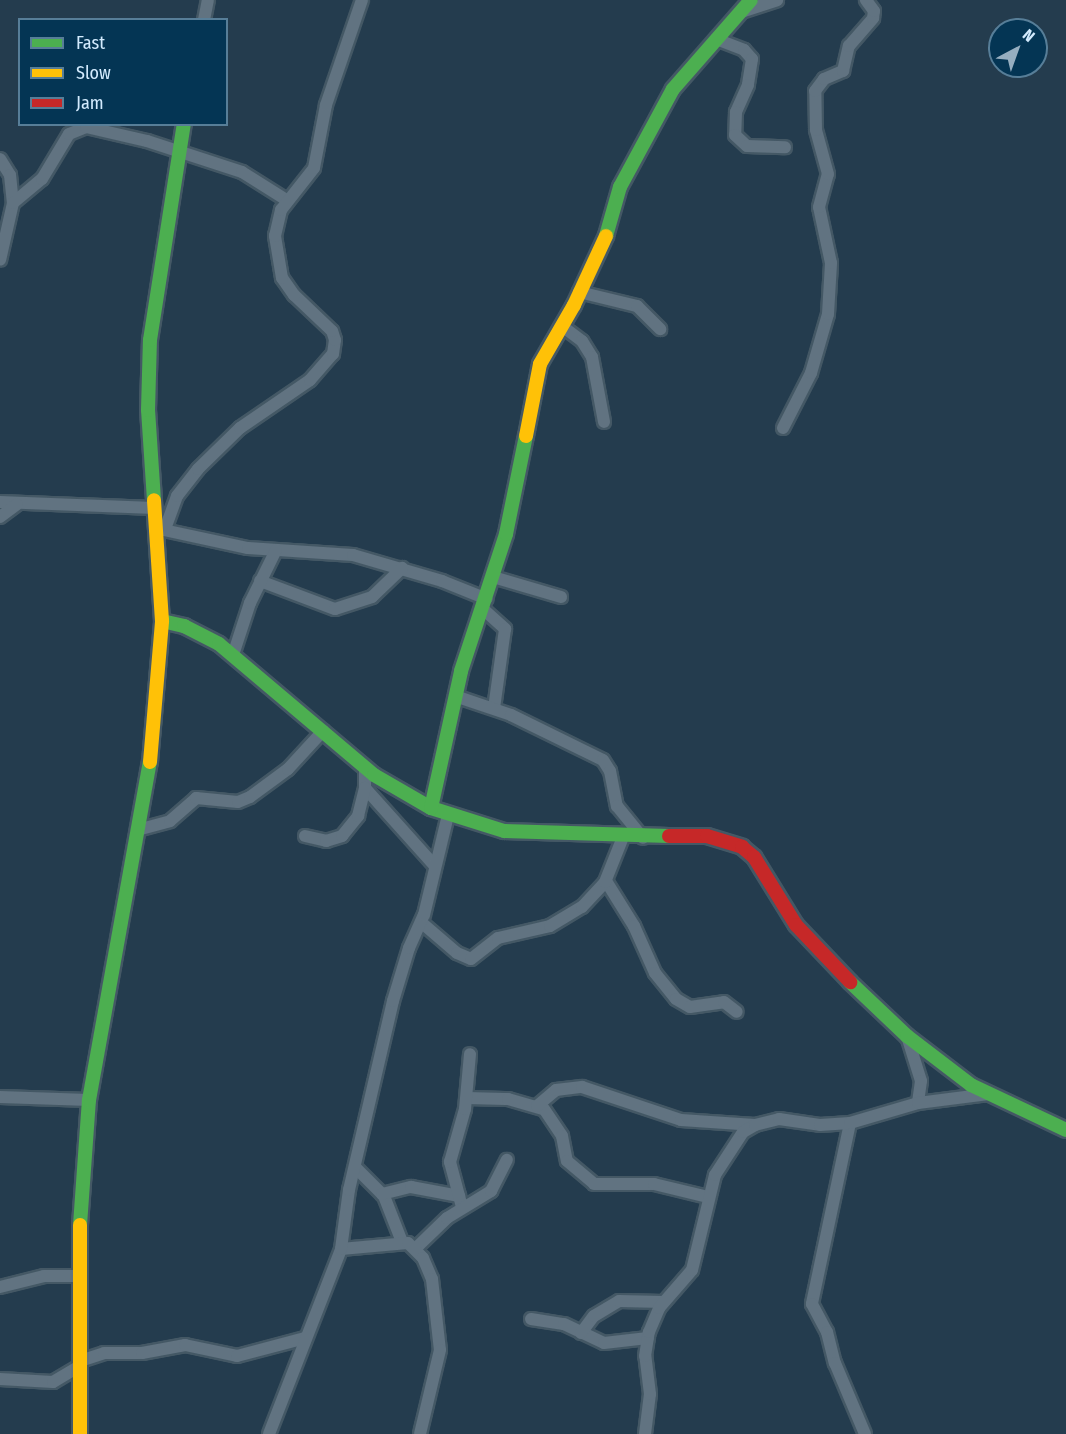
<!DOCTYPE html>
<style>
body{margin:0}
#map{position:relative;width:1066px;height:1434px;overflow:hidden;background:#243c4e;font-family:"Fira Sans Condensed",sans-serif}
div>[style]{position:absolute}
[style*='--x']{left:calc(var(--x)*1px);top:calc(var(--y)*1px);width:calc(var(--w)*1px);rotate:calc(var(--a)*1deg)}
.roads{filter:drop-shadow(2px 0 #445865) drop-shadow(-2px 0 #445865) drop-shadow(0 2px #445865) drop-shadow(0 -2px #445865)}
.street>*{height:12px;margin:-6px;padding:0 6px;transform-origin:6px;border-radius:6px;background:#617381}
.fast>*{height:14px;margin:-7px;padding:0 7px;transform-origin:7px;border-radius:7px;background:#4caf50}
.slow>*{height:14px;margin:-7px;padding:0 7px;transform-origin:7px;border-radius:7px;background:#ffc107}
.jam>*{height:14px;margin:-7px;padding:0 7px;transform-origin:7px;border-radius:7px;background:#c62828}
span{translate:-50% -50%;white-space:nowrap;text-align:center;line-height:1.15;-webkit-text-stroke:5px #043554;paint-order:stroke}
.legend{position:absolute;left:18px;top:18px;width:210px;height:108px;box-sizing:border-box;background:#043554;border:2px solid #577e98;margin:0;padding:8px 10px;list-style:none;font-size:18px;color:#d3ebfe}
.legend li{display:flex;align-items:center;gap:12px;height:30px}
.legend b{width:30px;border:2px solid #577e98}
.north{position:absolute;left:988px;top:18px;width:60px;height:60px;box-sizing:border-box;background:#043554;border:2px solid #577e98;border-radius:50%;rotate:41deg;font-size:16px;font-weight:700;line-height:24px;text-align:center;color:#d3ebfe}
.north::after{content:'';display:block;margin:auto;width:21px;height:27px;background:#96aec0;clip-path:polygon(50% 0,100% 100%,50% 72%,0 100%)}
</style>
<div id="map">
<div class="roads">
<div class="street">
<div style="--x:741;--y:12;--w:38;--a:-18"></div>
<div style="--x:204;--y:20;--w:20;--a:-79"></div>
<div style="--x:716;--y:39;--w:30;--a:21"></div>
<div style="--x:744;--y:50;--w:12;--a:48"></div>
<div style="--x:752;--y:59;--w:26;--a:99"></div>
<div style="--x:748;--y:85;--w:30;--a:114"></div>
<div style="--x:736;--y:112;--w:23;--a:92"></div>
<div style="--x:735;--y:135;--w:16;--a:43"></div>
<div style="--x:747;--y:146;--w:38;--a:2"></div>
<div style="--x:0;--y:159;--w:19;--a:58"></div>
<div style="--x:10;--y:175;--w:28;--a:84"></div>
<div style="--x:13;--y:203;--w:58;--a:102.8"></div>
<div style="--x:13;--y:203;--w:38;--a:-40"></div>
<div style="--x:42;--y:179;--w:52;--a:-59"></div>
<div style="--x:69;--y:134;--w:18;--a:-22"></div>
<div style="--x:86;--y:127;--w:63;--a:12.9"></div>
<div style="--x:147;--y:141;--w:100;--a:18.1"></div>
<div style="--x:242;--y:172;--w:54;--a:32.2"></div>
<div style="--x:579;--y:292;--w:60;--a:13.6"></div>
<div style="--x:637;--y:306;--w:33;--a:45"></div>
<div style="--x:562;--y:326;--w:25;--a:37"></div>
<div style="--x:582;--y:341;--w:19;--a:58"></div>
<div style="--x:592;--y:357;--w:66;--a:79.5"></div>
<div style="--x:783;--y:428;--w:62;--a:-63"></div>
<div style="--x:811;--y:373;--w:61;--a:-73.9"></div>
<div style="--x:828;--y:314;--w:51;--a:-86.6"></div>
<div style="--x:831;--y:263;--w:57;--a:-102.1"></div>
<div style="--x:819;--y:207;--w:34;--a:-75"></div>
<div style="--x:828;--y:174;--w:46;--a:-105.3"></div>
<div style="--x:816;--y:130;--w:39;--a:-91"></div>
<div style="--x:815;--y:91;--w:15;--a:-53"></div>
<div style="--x:824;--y:79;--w:21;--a:-23"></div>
<div style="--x:843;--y:71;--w:26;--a:-77"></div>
<div style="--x:849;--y:46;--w:37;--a:-49"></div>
<div style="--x:873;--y:18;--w:7;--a:-82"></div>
<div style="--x:874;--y:11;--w:14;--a:-126"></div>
<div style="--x:0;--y:502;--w:154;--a:2.2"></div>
<div style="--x:0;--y:517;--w:21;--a:-37"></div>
<div style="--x:159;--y:529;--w:91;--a:12.1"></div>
<div style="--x:248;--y:548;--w:105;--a:3.8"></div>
<div style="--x:353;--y:555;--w:93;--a:16.3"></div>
<div style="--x:442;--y:581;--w:48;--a:21.8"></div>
<div style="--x:165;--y:529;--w:35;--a:-70"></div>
<div style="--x:177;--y:496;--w:34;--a:-52"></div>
<div style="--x:198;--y:469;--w:59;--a:-44.3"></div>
<div style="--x:240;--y:428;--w:85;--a:-34.4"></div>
<div style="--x:310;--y:380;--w:35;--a:-49"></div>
<div style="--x:333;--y:354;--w:14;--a:-82"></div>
<div style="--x:335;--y:340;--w:9;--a:-108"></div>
<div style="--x:332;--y:331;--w:52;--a:-136.5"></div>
<div style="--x:294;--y:295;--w:21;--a:-125"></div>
<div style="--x:282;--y:278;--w:43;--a:-99.5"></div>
<div style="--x:275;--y:236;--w:27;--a:-77"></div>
<div style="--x:281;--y:210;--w:53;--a:-51.8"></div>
<div style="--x:314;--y:168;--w:64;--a:-79.2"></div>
<div style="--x:326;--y:105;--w:111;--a:-71.1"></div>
<div style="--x:493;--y:577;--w:71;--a:16.4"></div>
<div style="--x:260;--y:581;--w:80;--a:20.5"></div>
<div style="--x:335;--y:609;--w:39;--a:-18"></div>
<div style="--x:372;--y:597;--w:42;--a:-44"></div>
<div style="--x:483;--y:609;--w:30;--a:42"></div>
<div style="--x:505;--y:629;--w:80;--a:97.9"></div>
<div style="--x:233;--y:655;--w:55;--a:-71.9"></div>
<div style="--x:250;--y:603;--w:59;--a:-63.9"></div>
<div style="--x:455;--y:696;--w:59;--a:18.7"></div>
<div style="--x:511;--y:715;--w:102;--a:26.1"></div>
<div style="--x:603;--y:760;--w:13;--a:58"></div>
<div style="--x:610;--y:771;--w:36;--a:79"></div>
<div style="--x:617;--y:806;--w:41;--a:50.9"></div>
<div style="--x:365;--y:767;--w:21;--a:90"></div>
<div style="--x:365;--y:788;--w:105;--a:48.1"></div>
<div style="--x:141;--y:829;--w:30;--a:-15"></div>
<div style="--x:170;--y:821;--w:35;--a:-41"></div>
<div style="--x:196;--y:798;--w:42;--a:5.4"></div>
<div style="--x:238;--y:802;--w:13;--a:-23"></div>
<div style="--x:250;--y:797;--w:47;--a:-36.4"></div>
<div style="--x:288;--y:769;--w:52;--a:-47.4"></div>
<div style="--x:305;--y:836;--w:22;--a:13"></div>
<div style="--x:326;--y:841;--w:17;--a:-17"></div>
<div style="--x:342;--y:836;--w:26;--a:-51"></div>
<div style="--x:358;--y:816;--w:29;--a:-76"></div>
<div style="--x:606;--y:881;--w:53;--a:58.1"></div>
<div style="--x:634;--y:926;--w:51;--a:65.9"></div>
<div style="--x:655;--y:973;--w:33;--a:51"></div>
<div style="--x:676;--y:999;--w:16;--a:30"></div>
<div style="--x:690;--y:1007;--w:34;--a:-8"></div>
<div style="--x:724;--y:1002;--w:16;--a:38"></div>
<div style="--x:422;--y:923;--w:46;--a:40.6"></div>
<div style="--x:457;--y:953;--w:15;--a:23"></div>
<div style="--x:471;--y:959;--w:34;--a:-38"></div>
<div style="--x:498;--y:938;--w:53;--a:-13"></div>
<div style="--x:550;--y:926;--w:37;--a:-31"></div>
<div style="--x:582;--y:907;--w:34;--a:-47"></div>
<div style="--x:605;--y:882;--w:48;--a:-68.2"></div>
<div style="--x:907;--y:1036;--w:47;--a:72.7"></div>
<div style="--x:921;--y:1081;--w:22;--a:98"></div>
<div style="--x:0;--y:1097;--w:89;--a:1.9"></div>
<div style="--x:467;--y:1098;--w:41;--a:1.4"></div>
<div style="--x:508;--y:1099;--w:37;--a:16"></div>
<div style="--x:544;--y:1109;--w:32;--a:56"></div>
<div style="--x:562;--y:1136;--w:25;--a:79"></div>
<div style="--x:567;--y:1161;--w:35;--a:40"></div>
<div style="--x:594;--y:1184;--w:60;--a:0"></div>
<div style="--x:654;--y:1184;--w:56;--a:13.5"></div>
<div style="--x:537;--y:1106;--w:25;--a:-40"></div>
<div style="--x:556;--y:1090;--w:26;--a:-7"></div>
<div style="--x:582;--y:1087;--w:104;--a:18.4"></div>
<div style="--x:681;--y:1120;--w:74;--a:3.9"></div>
<div style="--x:850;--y:1123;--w:185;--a:101.9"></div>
<div style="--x:812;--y:1304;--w:32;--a:62"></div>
<div style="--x:827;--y:1332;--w:32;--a:76"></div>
<div style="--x:835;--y:1363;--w:77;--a:67.1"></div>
<div style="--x:355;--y:1167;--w:41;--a:45"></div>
<div style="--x:384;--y:1196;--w:49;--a:68.6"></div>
<div style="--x:382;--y:1194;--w:30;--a:-14"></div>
<div style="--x:411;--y:1187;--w:49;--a:10.6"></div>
<div style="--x:462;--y:1207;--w:47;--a:-104.9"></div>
<div style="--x:450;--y:1162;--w:55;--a:-74.2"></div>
<div style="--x:465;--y:1109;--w:55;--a:-84.8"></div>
<div style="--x:416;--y:1248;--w:43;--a:-44.1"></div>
<div style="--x:447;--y:1218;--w:52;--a:-31.5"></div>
<div style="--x:491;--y:1191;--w:35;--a:-63"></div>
<div style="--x:341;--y:1249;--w:67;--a:-5.1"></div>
<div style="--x:408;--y:1243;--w:21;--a:45"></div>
<div style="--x:423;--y:1258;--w:23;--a:67"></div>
<div style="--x:432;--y:1279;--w:71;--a:83.6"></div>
<div style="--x:440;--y:1350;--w:86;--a:103.4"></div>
<div style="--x:0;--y:1287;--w:45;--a:-14"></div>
<div style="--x:44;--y:1276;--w:37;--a:0"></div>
<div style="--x:531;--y:1319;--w:33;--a:9"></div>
<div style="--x:564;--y:1324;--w:44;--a:25.4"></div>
<div style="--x:604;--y:1343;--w:44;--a:-6.5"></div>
<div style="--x:581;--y:1333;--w:21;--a:-53"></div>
<div style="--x:594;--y:1316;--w:29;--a:-31"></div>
<div style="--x:619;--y:1301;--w:44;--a:1.3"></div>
<div style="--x:80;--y:1361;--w:25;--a:-18"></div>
<div style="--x:104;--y:1353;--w:38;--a:0"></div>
<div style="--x:142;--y:1353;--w:44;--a:-10.5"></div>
<div style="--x:185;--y:1345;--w:53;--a:11.9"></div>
<div style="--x:237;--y:1356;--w:70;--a:-14.8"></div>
<div style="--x:0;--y:1379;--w:53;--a:3.2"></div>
<div style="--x:53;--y:1382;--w:31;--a:-31"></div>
<div style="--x:269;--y:1434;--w:199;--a:-68.7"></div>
<div style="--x:341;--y:1249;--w:60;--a:-82.3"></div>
<div style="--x:349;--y:1190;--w:194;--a:-76.9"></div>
<div style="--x:393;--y:1001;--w:55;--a:-73.2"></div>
<div style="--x:409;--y:948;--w:36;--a:-66"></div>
<div style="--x:424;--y:915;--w:103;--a:-76.5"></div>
<div style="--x:645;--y:1434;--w:40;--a:-82.9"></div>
<div style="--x:650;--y:1394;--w:38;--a:-97"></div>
<div style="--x:645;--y:1356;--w:24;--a:-81"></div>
<div style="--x:649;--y:1332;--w:26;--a:-67"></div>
<div style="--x:659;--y:1308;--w:50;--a:-49"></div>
<div style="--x:692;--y:1270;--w:98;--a:-76.4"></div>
<div style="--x:715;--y:1175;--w:51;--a:-56.9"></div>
<div style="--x:743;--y:1132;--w:14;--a:-30"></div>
<div style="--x:755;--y:1125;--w:25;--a:-14"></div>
<div style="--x:779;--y:1119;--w:41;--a:8.3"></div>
<div style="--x:820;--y:1125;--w:30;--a:-4"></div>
<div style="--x:850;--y:1123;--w:71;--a:-16.4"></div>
<div style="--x:918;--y:1103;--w:71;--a:-7.3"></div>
</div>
<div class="fast">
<div style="--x:606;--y:236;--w:51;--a:-74.1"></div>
<div style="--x:620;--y:187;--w:111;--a:-61.6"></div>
<div style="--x:673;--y:89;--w:118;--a:-48.8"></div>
<div style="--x:154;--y:500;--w:90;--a:-93.8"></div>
<div style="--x:148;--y:410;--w:70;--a:-88.4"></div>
<div style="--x:150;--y:340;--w:219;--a:-81.1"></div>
<div style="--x:162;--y:621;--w:23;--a:13"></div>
<div style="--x:184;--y:626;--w:39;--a:27"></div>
<div style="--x:219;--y:644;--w:203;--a:40.2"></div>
<div style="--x:374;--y:775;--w:66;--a:30.1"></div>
<div style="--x:431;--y:808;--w:77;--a:17.5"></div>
<div style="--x:504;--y:831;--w:165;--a:1.7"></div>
<div style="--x:431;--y:808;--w:140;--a:-77.6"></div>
<div style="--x:461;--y:671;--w:144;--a:-71.8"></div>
<div style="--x:506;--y:534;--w:100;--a:-78.5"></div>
<div style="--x:850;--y:982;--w:79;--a:43.5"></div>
<div style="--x:907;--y:1036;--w:81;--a:37.4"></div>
<div style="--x:971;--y:1085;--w:105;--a:25.3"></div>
<div style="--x:80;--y:1225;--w:125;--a:-85.9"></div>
<div style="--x:89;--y:1100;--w:343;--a:-79.8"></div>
</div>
<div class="slow">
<div style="--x:526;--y:436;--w:73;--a:-79"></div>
<div style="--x:540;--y:364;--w:68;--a:-60"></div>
<div style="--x:574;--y:305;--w:76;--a:-65.1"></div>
<div style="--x:150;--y:762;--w:142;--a:-85.1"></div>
<div style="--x:162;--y:621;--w:121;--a:-93.8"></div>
<div style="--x:80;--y:1225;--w:209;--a:90"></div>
</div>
<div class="jam">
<div style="--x:669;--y:836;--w:38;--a:0"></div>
<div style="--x:707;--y:836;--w:37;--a:17"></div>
<div style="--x:742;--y:847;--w:16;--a:40"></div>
<div style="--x:754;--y:857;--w:80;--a:58.3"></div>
<div style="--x:796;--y:925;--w:79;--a:46.5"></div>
</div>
</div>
<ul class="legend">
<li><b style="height:8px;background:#4caf50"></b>Fast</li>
<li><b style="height:8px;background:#ffc107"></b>Slow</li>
<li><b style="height:8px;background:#c62828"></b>Jam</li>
</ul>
<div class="north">N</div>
</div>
